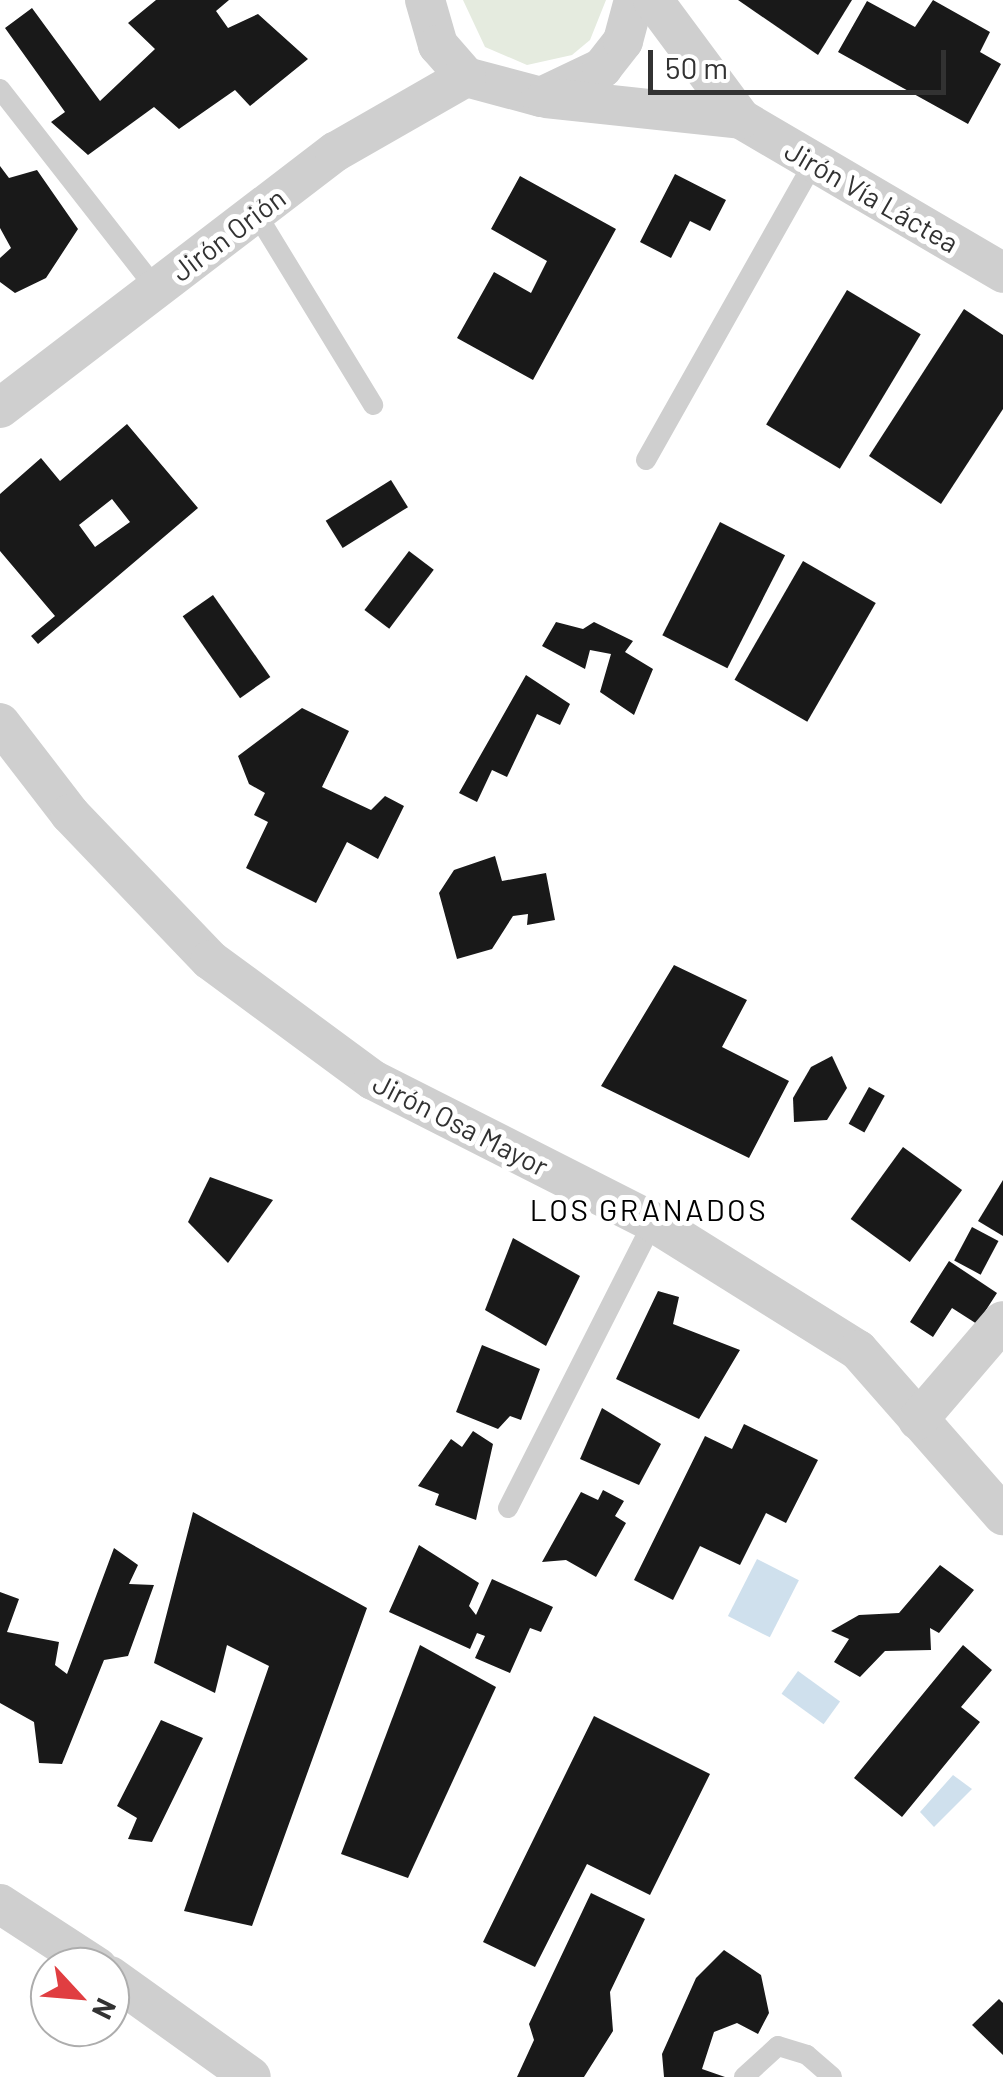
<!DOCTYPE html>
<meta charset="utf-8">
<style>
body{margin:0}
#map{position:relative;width:1003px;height:2077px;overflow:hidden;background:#fff;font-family:Barlow,sans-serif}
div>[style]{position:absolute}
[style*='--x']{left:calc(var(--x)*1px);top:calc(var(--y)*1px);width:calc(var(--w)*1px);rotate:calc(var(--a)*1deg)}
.green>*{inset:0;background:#e5ebdf}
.water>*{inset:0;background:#cfe0ed;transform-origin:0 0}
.building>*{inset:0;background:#191919;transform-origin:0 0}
.lane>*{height:20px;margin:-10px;padding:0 10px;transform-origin:10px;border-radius:10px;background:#cfcfcf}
.street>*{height:40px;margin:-20px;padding:0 20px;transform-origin:20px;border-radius:20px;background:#cfcfcf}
span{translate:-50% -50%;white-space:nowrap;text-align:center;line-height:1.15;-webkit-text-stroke:10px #fff;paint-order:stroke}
.street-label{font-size:28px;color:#323232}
.neighbourhood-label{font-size:30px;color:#000;letter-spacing:2.5px}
.north{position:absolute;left:30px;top:1947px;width:100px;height:100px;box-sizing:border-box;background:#fff;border:2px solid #adadad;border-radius:50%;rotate:116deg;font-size:28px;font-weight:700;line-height:40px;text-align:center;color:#323232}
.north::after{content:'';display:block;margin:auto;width:35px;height:45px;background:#e03e41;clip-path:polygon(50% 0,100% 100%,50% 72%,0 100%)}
.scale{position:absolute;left:648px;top:50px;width:298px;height:45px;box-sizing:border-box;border:5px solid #323232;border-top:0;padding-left:12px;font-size:30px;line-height:35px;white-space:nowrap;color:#323232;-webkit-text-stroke:8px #fff;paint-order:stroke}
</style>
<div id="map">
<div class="green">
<div style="clip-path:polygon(463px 0,606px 0,590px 40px,572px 55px,527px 65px,485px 47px)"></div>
</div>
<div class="water">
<div style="left:757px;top:1559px;width:47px;height:64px;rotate:27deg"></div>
<div style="left:798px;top:1671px;width:52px;height:28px;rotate:36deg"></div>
<div style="clip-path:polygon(953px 1775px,972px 1789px,934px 1827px,920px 1812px)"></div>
</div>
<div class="building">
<div style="clip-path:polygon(156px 0,229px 0,216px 11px,228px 28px,258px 14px,308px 59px,250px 106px,235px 90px,179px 129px,154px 107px,88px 155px,51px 122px,65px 112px,5px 28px,32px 8px,100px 101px,155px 49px,128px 23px)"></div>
<div style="clip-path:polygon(738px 0,852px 0,818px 55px)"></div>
<div style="clip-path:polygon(933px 0,990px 32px,980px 52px,1001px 64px,968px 124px,838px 52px,867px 1px,915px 27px)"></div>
<div style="clip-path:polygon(0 166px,9px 178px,37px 170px,78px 229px,46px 278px,15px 293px,0 282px,0 258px,11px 248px,0 228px)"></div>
<div style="clip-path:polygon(675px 174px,726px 200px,710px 231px,690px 221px,671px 258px,640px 242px)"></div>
<div style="clip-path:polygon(520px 176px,616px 229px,533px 380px,457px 338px,494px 272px,531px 293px,547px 261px,491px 229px)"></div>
<div style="left:847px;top:290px;width:86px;height:157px;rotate:31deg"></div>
<div style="clip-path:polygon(964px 309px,1003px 335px,1003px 409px,941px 504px,869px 456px)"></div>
<div style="clip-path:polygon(evenodd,127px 424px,198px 508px,38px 644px,31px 636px,55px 616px,0 551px,0 494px,41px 458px,60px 481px,127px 424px,112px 499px,130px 522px,95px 547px,79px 525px,112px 499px)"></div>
<div style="left:391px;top:480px;width:32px;height:77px;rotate:58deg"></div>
<div style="left:720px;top:522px;width:73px;height:127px;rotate:27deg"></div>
<div style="left:409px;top:551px;width:31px;height:74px;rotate:37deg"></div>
<div style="left:803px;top:561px;width:84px;height:137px;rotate:30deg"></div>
<div style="left:213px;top:595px;width:100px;height:37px;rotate:55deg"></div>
<div style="clip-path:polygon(556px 622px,583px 629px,594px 622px,633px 641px,625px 652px,653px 669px,634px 715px,600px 692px,611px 654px,590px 650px,585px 669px,542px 646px)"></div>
<div style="clip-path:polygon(526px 675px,570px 704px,560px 725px,537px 714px,507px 777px,492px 770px,477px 802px,459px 793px)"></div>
<div style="clip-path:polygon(302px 708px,349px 731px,322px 787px,371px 810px,385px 796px,404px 806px,378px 859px,347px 842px,316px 903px,246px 868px,268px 822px,254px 815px,265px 793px,249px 784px,238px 756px)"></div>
<div style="clip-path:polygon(495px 856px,502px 881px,546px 873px,555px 920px,527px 925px,528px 914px,513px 916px,492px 949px,457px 959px,439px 893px,454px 870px)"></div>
<div style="clip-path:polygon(674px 965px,747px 1000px,722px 1047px,789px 1081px,749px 1158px,601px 1086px)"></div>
<div style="clip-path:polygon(832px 1056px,847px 1088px,827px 1120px,794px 1122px,793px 1098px,811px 1067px)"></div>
<div style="left:869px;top:1087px;width:18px;height:42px;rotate:29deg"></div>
<div style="left:903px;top:1147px;width:73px;height:89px;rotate:36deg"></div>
<div style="clip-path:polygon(210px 1177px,273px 1200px,228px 1263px,188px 1222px)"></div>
<div style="clip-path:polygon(1003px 1180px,1003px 1236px,978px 1221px)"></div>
<div style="left:972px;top:1227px;width:30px;height:38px;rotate:28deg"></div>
<div style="clip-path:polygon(513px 1238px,580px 1276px,546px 1346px,485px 1310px)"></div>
<div style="clip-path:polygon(949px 1261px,997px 1293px,977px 1324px,952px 1308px,933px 1337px,910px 1322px)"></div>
<div style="clip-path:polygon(658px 1291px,679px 1297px,673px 1324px,740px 1350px,699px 1419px,616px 1379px)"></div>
<div style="clip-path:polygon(482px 1345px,540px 1369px,521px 1420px,510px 1416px,498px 1429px,456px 1412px)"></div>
<div style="clip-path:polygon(602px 1408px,661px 1444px,639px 1485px,580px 1459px)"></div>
<div style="clip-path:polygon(744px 1424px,818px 1460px,786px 1523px,766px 1513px,740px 1565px,700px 1546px,673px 1600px,634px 1580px,705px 1436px,732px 1449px)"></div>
<div style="clip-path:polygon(473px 1431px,493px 1444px,476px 1520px,435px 1505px,439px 1494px,418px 1486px,451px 1439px,462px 1447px)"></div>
<div style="clip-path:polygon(603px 1490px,624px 1501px,615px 1516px,626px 1523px,596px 1577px,566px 1560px,542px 1562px,581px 1492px,598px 1500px)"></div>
<div style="clip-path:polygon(193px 1512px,367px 1608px,252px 1926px,184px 1911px,269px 1666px,227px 1645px,215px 1693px,154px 1663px)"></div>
<div style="clip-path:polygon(419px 1545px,479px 1583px,469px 1606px,476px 1615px,492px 1579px,553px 1607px,541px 1632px,530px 1628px,510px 1673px,475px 1658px,485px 1636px,477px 1633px,470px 1649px,389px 1612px)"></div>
<div style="clip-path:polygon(114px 1548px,138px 1565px,129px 1584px,154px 1585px,128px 1656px,104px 1660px,62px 1764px,39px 1763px,34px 1722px,0 1703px,0 1592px,19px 1599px,7px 1632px,59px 1642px,55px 1665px,67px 1674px)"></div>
<div style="clip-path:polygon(940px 1565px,974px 1590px,939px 1633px,930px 1628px,931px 1650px,885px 1651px,860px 1677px,834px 1662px,849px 1639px,831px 1631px,859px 1615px,899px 1613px)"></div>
<div style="clip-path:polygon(420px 1645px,496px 1687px,408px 1878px,341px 1854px)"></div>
<div style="clip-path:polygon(963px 1645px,992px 1670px,961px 1707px,980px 1722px,902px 1817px,854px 1778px)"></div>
<div style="clip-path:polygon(594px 1716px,710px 1774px,650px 1895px,587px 1864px,535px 1967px,483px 1942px)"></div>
<div style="clip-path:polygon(161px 1720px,203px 1738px,152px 1842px,128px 1839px,137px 1818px,117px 1806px)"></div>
<div style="clip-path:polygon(591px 1893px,645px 1919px,610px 1992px,613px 2031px,584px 2077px,517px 2077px,534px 2040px,529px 2024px)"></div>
<div style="clip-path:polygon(724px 1950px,761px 1975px,769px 2013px,758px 2034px,737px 2023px,714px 2032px,702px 2069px,725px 2077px,664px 2077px,662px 2054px,696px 1978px)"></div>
<div style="clip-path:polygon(999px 1999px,1003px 2003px,1003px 2055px,972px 2025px)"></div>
</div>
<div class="lane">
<div style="--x:0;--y:89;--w:254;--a:52"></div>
<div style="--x:256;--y:213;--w:225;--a:58.6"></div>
<div style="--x:646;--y:460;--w:342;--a:-60.6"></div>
<div style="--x:508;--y:1508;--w:321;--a:-63.1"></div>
<div style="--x:744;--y:2077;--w:46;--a:-42.4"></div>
<div style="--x:778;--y:2046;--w:30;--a:17"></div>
<div style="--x:807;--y:2055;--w:33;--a:41"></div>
</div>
<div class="street">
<div style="--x:425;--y:0;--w:47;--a:73.9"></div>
<div style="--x:438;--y:45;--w:43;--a:48.8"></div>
<div style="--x:466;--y:77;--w:78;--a:14.9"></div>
<div style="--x:541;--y:97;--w:68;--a:-25.4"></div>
<div style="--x:602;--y:68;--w:34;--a:-52"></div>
<div style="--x:623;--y:41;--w:42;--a:-75"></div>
<div style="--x:653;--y:0;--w:148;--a:53.5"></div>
<div style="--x:741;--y:119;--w:304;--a:30.4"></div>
<div style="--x:546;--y:98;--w:196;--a:6.1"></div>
<div style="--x:0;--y:408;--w:422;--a:-37.4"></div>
<div style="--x:335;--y:152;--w:151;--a:-29.8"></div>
<div style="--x:0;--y:723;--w:115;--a:52.4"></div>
<div style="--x:70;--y:814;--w:202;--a:46.2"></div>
<div style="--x:210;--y:960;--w:202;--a:36.4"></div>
<div style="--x:373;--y:1080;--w:314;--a:26.9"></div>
<div style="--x:653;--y:1222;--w:242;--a:32"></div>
<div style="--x:858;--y:1350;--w:220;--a:48.7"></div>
<div style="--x:918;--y:1420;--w:130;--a:-49.4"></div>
<div style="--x:0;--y:1904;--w:116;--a:33"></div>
<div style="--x:110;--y:1976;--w:173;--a:35.6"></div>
</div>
<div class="street-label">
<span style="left:872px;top:196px;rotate:30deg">Jirón Vía Láctea</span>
<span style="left:228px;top:234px;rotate:-37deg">Jirón Orión</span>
<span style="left:461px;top:1124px;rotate:27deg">Jirón Osa Mayor</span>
</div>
<div class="neighbourhood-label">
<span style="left:649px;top:1209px">LOS GRANADOS</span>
</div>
<div class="north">N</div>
<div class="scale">50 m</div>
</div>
